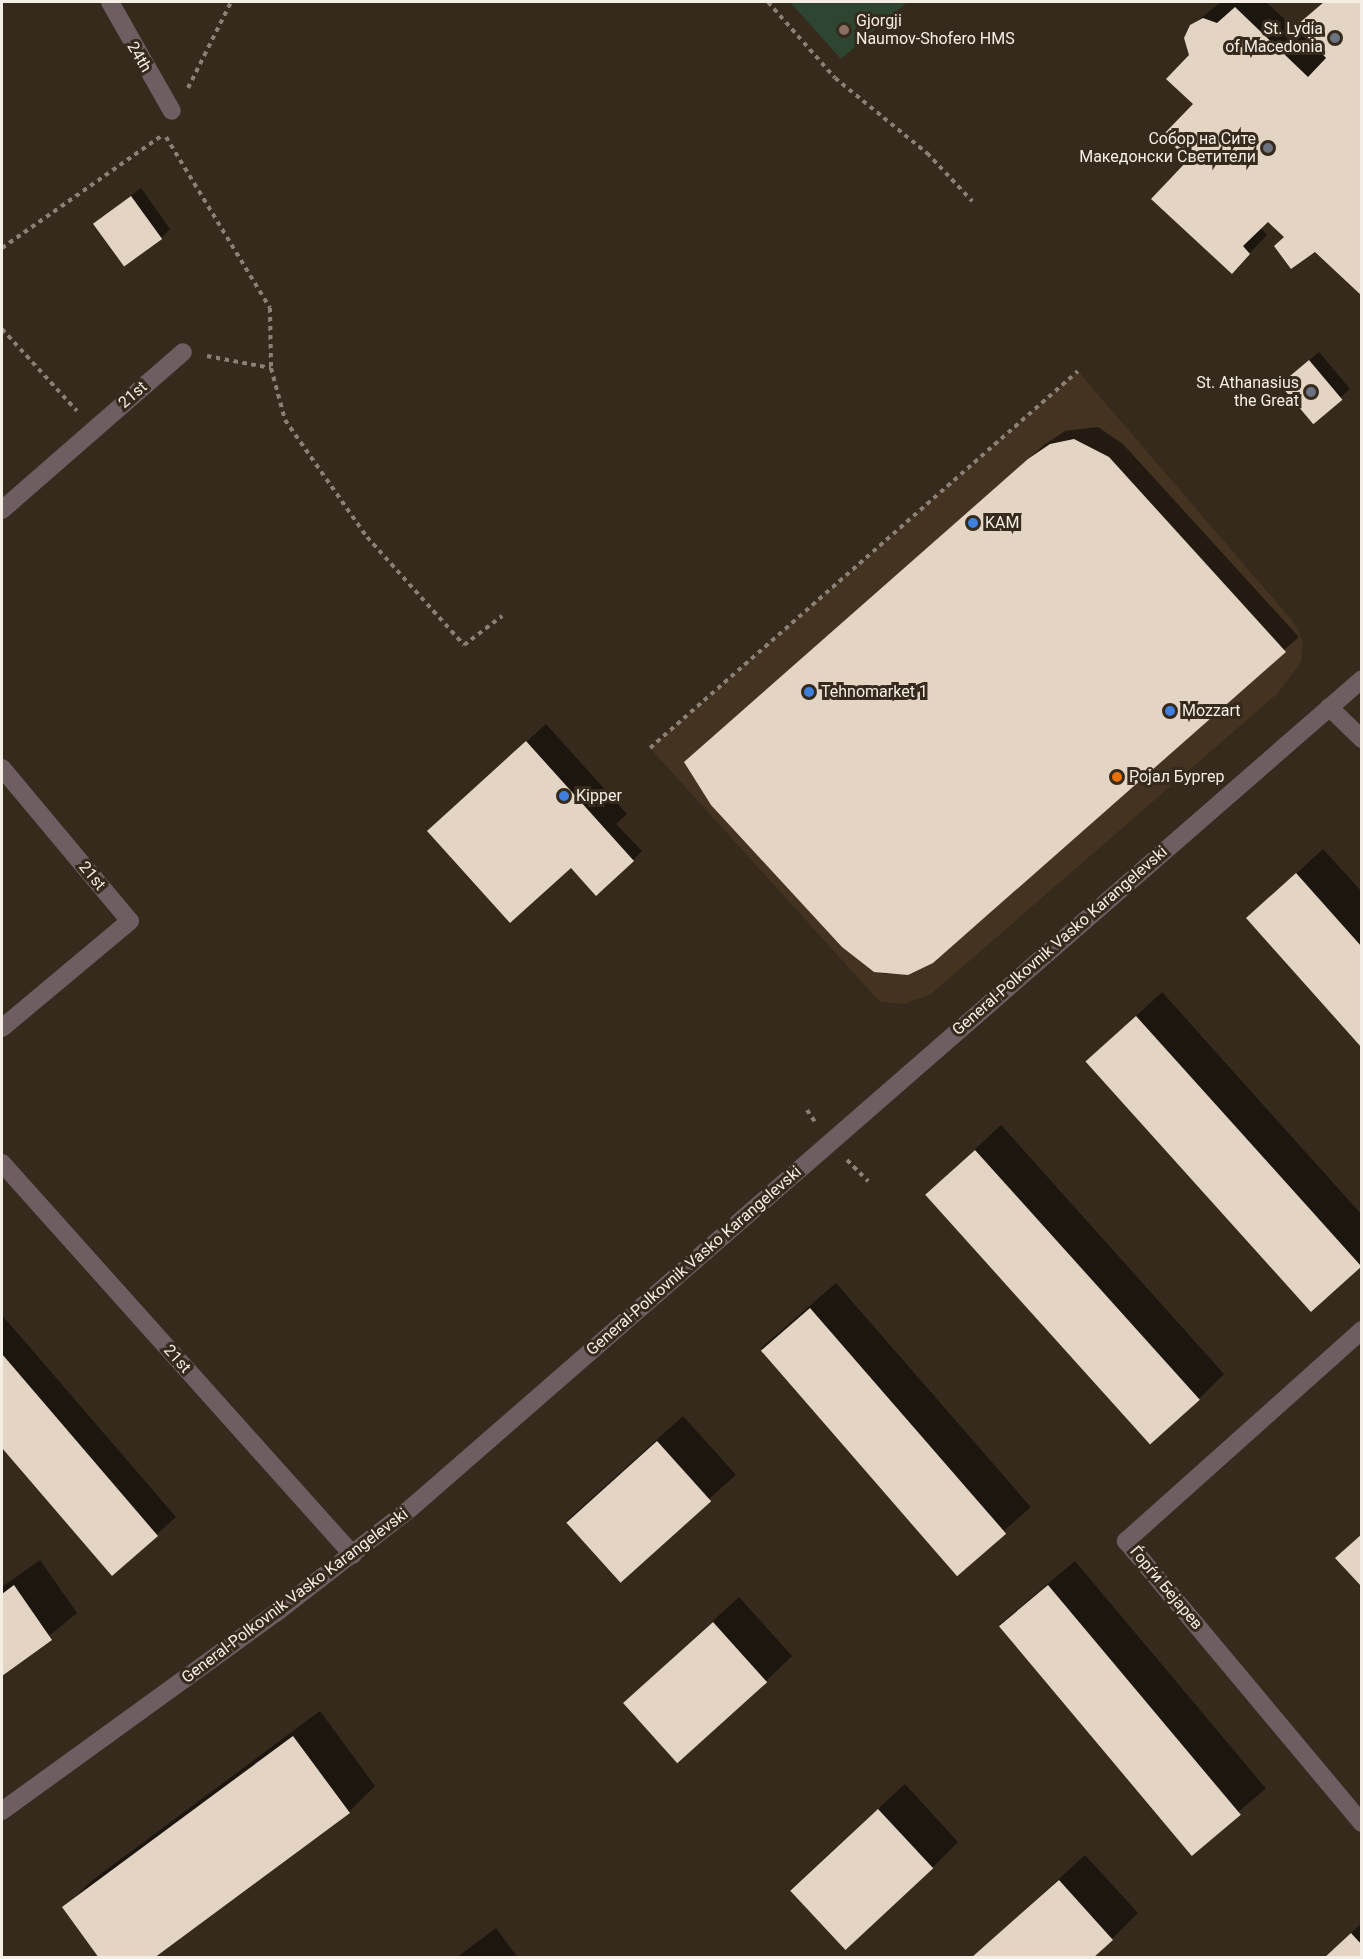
<!DOCTYPE html>
<meta charset="utf-8">
<style>
body{margin:0}
#map{position:relative;width:1363px;height:1959px;overflow:hidden;background:#362a1d;font-family:Roboto,sans-serif}
div>[style]{position:absolute}
[style*='--x']{left:calc(var(--x)*1px);top:calc(var(--y)*1px);width:calc(var(--w)*1px);rotate:calc(var(--a)*1deg)}
.built>*{inset:0;background:#433320}
.green>*{inset:0;background:#2e4532}
.shadow>*{inset:0;background:#0007;transform-origin:0 0}
.building>*{inset:0;background:#e3d4c3;transform-origin:0 0}
.path>*{height:4px;margin-top:-2px;transform-origin:0;background:repeating-linear-gradient(90deg,#8a8075 0 4.5px,transparent 0 9px)}
.minor>*{height:18px;margin:-9px;padding:0 9px;transform-origin:9px;border-radius:9px;background:#6e5d61}
.dots>*{width:16px;height:16px;translate:-50% -50%;box-sizing:border-box;border:3px solid #362a1d;border-radius:50%}
span{translate:-50% -50%;white-space:nowrap;text-align:center;line-height:1.15;-webkit-text-stroke:6px #362a1d;paint-order:stroke}
.poi-label{font-size:16px;color:#f5eee5}
.left{translate:0 -50%;text-align:left}
.right{translate:-100% -50%;text-align:right}
.street-label{font-size:16px;color:#f5eee5}
.frame{position:absolute;inset:0;border:3px solid #f5eee5;pointer-events:none}
</style>
<div id="map">
<div class="built">
<div style="clip-path:polygon(1078px 371px,1295px 624px,1303px 642px,1301px 662px,1278px 693px,930px 995px,904px 1004px,880px 1002px,650px 748px)"></div>
</div>
<div class="green">
<div style="clip-path:polygon(790px 2px,907px 2px,841px 59px)"></div>
</div>
<div class="shadow">
<div style="clip-path:polygon(1221px 2px,1266px 2px,1326px 58px,1308px 16px,1325px 2px,1362px 2px,1362px 294px,1315px 250px,1285px 237px,1268px 220px,1260px 227px,1267px 235px,1232px 272px,1190px 160px,1195px 104px,1191px 26px)"></div>
<div style="clip-path:polygon(141px 188px,170px 229px,161px 238px,94px 224px)"></div>
<div style="clip-path:polygon(1319px 352px,1350px 389px,1313px 421px,1292px 375px)"></div>
<div style="clip-path:polygon(1098px 427px,1123px 444px,1299px 637px,908px 973px,885px 974px,862px 963px,712px 804px,686px 762px,1044px 445px,1065px 431px)"></div>
<div style="clip-path:polygon(546px 724px,627px 814px,616px 824px,642px 851px,633px 860px,573px 868px,447px 813px)"></div>
<div style="clip-path:polygon(1323px 849px,1362px 892px,1362px 1046px,1248px 918px)"></div>
<div style="clip-path:polygon(1162px 992px,1362px 1215px,1362px 1264px,1310px 1310px,1088px 1061px)"></div>
<div style="clip-path:polygon(1001px 1125px,1224px 1374px,1198px 1400px,927px 1194px)"></div>
<div style="left:836px;top:1283px;width:297px;height:99px;rotate:49deg"></div>
<div style="clip-path:polygon(2px 1315px,176px 1517px,112px 1574px,2px 1446px)"></div>
<div style="left:683px;top:1416px;width:79px;height:156px;rotate:48deg"></div>
<div style="clip-path:polygon(40px 1560px,77px 1613px,2px 1674px,2px 1587px)"></div>
<div style="left:1075px;top:1561px;width:297px;height:98px;rotate:50deg"></div>
<div style="clip-path:polygon(739px 1597px,792px 1656px,766px 1681px,624px 1703px)"></div>
<div style="clip-path:polygon(320px 1711px,375px 1786px,349px 1812px,64px 1908px,90px 1882px)"></div>
<div style="clip-path:polygon(905px 1784px,958px 1842px,932px 1868px,790px 1890px)"></div>
<div style="clip-path:polygon(1085px 1855px,1138px 1913px,1112px 1939px,973px 1958px)"></div>
<div style="clip-path:polygon(1362px 1923px,1362px 1958px,1324px 1958px)"></div>
<div style="clip-path:polygon(496px 1928px,518px 1958px,456px 1958px)"></div>
</div>
<div class="building">
<div style="clip-path:polygon(1324px 2px,1362px 2px,1362px 296px,1315px 252px,1291px 269px,1274px 246px,1284px 237px,1268px 222px,1243px 246px,1250px 254px,1232px 274px,1151px 199px,1188px 160px,1163px 135px,1193px 104px,1166px 79px,1189px 55px,1184px 38px,1190px 25px,1203px 18px,1217px 23px,1235px 7px,1308px 77px,1326px 58px,1297px 25px)"></div>
<div style="left:131px;top:196px;width:53px;height:47px;rotate:54deg"></div>
<div style="left:1309px;top:360px;width:52px;height:38px;rotate:50deg"></div>
<div style="clip-path:polygon(1074px 439px,1109px 457px,1286px 652px,933px 963px,908px 975px,874px 972px,842px 947px,711px 805px,684px 762px,1028px 459px,1050px 444px)"></div>
<div style="clip-path:polygon(526px 741px,634px 861px,596px 896px,571px 868px,510px 923px,427px 831px)"></div>
<div style="clip-path:polygon(1296px 873px,1362px 947px,1362px 1048px,1246px 918px)"></div>
<div style="left:1136px;top:1016px;width:337px;height:68px;rotate:48deg"></div>
<div style="left:975px;top:1150px;width:336px;height:67px;rotate:48deg"></div>
<div style="left:810px;top:1308px;width:299px;height:65px;rotate:49deg"></div>
<div style="clip-path:polygon(2px 1354px,158px 1536px,112px 1576px,2px 1448px)"></div>
<div style="left:657px;top:1441px;width:81px;height:122px;rotate:48deg"></div>
<div style="clip-path:polygon(1362px 1534px,1362px 1587px,1335px 1558px)"></div>
<div style="clip-path:polygon(14px 1585px,52px 1640px,2px 1676px,2px 1594px)"></div>
<div style="left:1048px;top:1585px;width:300px;height:64px;rotate:50deg"></div>
<div style="left:713px;top:1622px;width:81px;height:121px;rotate:48deg"></div>
<div style="clip-path:polygon(293px 1736px,350px 1813px,154px 1958px,99px 1958px,62px 1907px)"></div>
<div style="left:878px;top:1809px;width:81px;height:120px;rotate:47deg"></div>
<div style="clip-path:polygon(1059px 1880px,1113px 1940px,1093px 1958px,971px 1958px)"></div>
<div style="clip-path:polygon(1351px 1933px,1362px 1945px,1362px 1958px,1324px 1958px)"></div>
</div>
<div class="path">
<div style="--x:768;--y:2;--w:101;--a:48.6"></div>
<div style="--x:835;--y:78;--w:119;--a:39.2"></div>
<div style="--x:927;--y:153;--w:66;--a:46.8"></div>
<div style="--x:188;--y:88;--w:96;--a:-63.4"></div>
<div style="--x:166;--y:137;--w:200;--a:58.7"></div>
<div style="--x:270;--y:308;--w:60;--a:89"></div>
<div style="--x:2;--y:248;--w:197;--a:-35.1"></div>
<div style="--x:2;--y:329;--w:111;--a:47.6"></div>
<div style="--x:207;--y:356;--w:65;--a:10.6"></div>
<div style="--x:271;--y:368;--w:54;--a:74.9"></div>
<div style="--x:285;--y:420;--w:143;--a:55"></div>
<div style="--x:367;--y:537;--w:145;--a:48.1"></div>
<div style="--x:464;--y:645;--w:48;--a:-37.3"></div>
<div style="--x:650;--y:748;--w:570;--a:-41.37"></div>
<div style="--x:807;--y:1110;--w:14;--a:56"></div>
<div style="--x:847;--y:1160;--w:30;--a:45"></div>
</div>
<div class="minor">
<div style="--x:110;--y:2;--w:125;--a:60.4"></div>
<div style="--x:2;--y:510;--w:240;--a:-41.1"></div>
<div style="--x:1329;--y:707;--w:46;--a:44.1"></div>
<div style="--x:2;--y:768;--w:199;--a:50.1"></div>
<div style="--x:130;--y:921;--w:167;--a:140.1"></div>
<div style="--x:2;--y:1163;--w:526;--a:48.16"></div>
<div style="--x:1362;--y:1330;--w:317;--a:138.2"></div>
<div style="--x:1126;--y:1541;--w:368;--a:50.1"></div>
<div style="--x:2;--y:1811;--w:338;--a:-35.9"></div>
<div style="--x:276;--y:1613;--w:172;--a:-37.9"></div>
<div style="--x:412;--y:1507;--w:1260;--a:-41.07"></div>
</div>
<div class="dots">
<div style="left:844px;top:30px;background:#8d6e63"></div>
<div style="left:1335px;top:38px;background:#6b7280"></div>
<div style="left:1268px;top:148px;background:#6b7280"></div>
<div style="left:1311px;top:392px;background:#6b7280"></div>
<div style="left:973px;top:523px;background:#3f7fe0"></div>
<div style="left:809px;top:692px;background:#3f7fe0"></div>
<div style="left:1170px;top:711px;background:#3f7fe0"></div>
<div style="left:1117px;top:777px;background:#e8710a"></div>
<div style="left:564px;top:796px;background:#3f7fe0"></div>
</div>
<div class="poi-label">
<span class="left" style="left:856px;top:30px">Gjorgji<br>Naumov-Shofero HMS</span>
<span class="right" style="left:1323px;top:38px">St. Lydia<br>of Macedonia</span>
<span class="right" style="left:1256px;top:148px">Собор на Сите<br>Македонски Светители</span>
<span class="right" style="left:1299px;top:392px">St. Athanasius<br>the Great</span>
<span class="left" style="left:985px;top:523px">KAM</span>
<span class="left" style="left:821px;top:692px">Tehnomarket 1</span>
<span class="left" style="left:1182px;top:711px">Mozzart</span>
<span class="left" style="left:1129px;top:777px">Ројал Бургер</span>
<span class="left" style="left:576px;top:796px">Kipper</span>
</div>
<div class="street-label">
<span style="left:139px;top:57px;rotate:59deg">24th</span>
<span style="left:133px;top:395px;rotate:-41deg">21st</span>
<span style="left:92px;top:876px;rotate:50deg">21st</span>
<span style="left:1060px;top:941px;rotate:-41deg">General-Polkovnik Vasko Karangelevski</span>
<span style="left:694px;top:1261px;rotate:-41deg">General-Polkovnik Vasko Karangelevski</span>
<span style="left:177px;top:1359px;rotate:48deg">21st</span>
<span style="left:1166px;top:1588px;rotate:50deg">Ѓорѓи Бејарев</span>
<span style="left:295px;top:1596px;rotate:-37deg">General-Polkovnik Vasko Karangelevski</span>
</div>
<div class="frame"></div>
</div>
